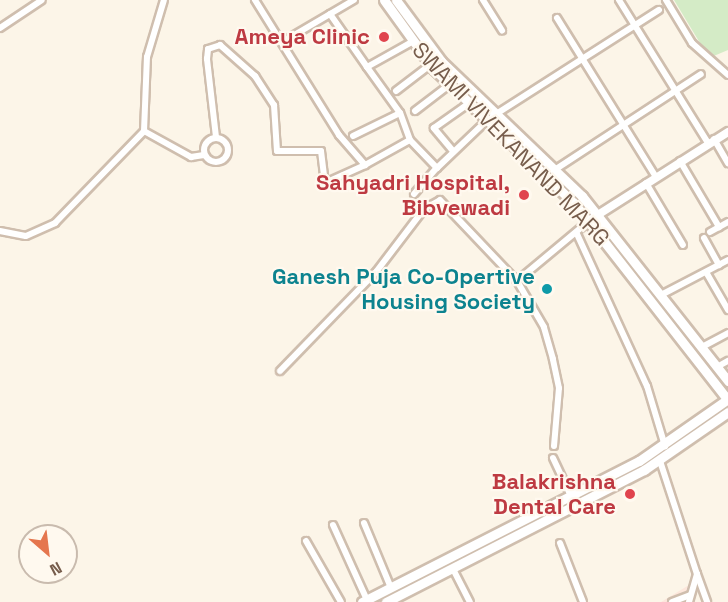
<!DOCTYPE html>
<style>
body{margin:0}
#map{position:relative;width:728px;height:602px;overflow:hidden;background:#fcf5e8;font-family:"Space Grotesk",sans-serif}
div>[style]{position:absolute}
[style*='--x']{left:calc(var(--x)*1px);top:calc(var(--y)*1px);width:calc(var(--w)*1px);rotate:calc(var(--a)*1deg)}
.commercial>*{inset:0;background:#fde7dc}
.green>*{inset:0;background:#d4ebc6}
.roads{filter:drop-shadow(2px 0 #cfbeae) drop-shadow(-2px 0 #cfbeae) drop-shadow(0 2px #cfbeae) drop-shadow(0 -2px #cfbeae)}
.minor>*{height:6px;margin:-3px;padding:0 3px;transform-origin:3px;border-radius:3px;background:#fff}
.minor>.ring{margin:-3px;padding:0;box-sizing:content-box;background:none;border:6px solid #fff;border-radius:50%}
.tertiary>*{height:8px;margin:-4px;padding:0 4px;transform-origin:4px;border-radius:4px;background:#fff}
.secondary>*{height:9px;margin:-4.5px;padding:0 4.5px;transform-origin:4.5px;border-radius:4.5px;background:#fff}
.dots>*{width:16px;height:16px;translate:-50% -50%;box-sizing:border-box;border:3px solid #fff9ef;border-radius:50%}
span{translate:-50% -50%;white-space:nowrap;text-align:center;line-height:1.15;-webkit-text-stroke:4.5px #fff9ef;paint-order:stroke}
.health-label{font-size:22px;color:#be3a42;font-weight:700}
.right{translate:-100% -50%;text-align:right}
.street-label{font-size:22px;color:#775d4c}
.culture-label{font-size:22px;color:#0d838f;font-weight:700}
.north{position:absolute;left:18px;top:524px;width:60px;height:60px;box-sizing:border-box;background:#fff9ef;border:2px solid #c9bbae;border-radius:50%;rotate:152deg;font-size:16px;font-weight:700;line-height:24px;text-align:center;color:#775d4c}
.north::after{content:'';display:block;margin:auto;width:21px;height:27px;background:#e5764e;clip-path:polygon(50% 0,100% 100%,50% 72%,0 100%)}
</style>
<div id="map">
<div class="commercial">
<div style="clip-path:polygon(689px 585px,694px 602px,661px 602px)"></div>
</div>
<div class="green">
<div style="clip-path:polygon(674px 0,728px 0,728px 50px,709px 58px)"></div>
</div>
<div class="roads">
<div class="minor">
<div style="--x:255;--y:0;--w:159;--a:58.1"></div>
<div style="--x:339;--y:135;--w:40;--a:49"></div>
<div style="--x:365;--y:165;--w:51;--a:-29.1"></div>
<div style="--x:410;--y:140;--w:39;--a:46"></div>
<div style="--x:437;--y:168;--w:61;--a:-43.7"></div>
<div style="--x:483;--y:0;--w:36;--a:58"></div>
<div style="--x:619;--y:0;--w:168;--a:58.1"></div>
<div style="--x:666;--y:0;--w:50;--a:58.8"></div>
<div style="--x:692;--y:43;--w:48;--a:41.6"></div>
<div style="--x:330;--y:14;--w:65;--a:55.1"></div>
<div style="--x:557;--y:18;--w:187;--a:58.1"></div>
<div style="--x:0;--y:28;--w:50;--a:-33.7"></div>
<div style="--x:284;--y:41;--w:81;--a:-30.4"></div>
<div style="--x:396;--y:91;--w:43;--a:-37.4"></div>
<div style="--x:415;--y:111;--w:43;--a:-37.4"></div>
<div style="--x:493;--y:116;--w:197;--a:-32.6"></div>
<div style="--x:144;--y:131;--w:54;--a:29"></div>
<div style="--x:191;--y:157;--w:13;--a:-9"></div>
<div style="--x:353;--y:136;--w:52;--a:-26.1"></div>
<div style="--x:216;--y:137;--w:79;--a:-96.6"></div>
<div style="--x:207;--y:59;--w:10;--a:-84"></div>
<div style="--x:208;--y:49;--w:13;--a:-18"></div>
<div style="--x:220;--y:45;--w:47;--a:41.5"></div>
<div style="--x:255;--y:76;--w:35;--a:57"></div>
<div style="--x:274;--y:105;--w:46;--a:86.3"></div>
<div style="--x:277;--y:151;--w:44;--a:0"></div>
<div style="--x:321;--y:151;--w:32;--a:83"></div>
<div style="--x:325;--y:183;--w:44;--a:-24.2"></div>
<div class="ring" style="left:204px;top:138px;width:18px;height:18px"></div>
<div style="--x:714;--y:139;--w:28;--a:60"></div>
<div style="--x:410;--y:140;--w:29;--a:-110"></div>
<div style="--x:400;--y:113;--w:57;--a:-125.7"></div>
<div style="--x:367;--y:67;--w:51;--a:-29.1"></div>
<div style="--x:453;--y:151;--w:30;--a:-130"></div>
<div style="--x:434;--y:128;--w:42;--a:-35.2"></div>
<div style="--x:680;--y:161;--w:77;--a:59.4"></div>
<div style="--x:556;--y:169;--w:173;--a:-33.2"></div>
<div style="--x:646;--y:183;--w:72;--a:59.2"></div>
<div style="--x:414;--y:194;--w:35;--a:-49"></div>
<div style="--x:0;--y:231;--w:26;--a:11"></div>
<div style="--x:26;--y:236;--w:32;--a:-24"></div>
<div style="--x:55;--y:223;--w:128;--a:-45.9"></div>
<div style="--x:144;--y:131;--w:74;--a:-87.7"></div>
<div style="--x:147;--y:57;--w:59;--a:-73.4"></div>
<div style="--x:710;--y:232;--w:21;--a:-29"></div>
<div style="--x:577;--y:234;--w:167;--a:65.3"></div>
<div style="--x:647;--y:386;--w:63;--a:73.3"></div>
<div style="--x:704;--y:238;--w:31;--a:61"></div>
<div style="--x:706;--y:272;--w:44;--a:59.9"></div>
<div style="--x:661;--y:295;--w:76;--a:-27.6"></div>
<div style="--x:702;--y:347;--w:30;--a:-28"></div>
<div style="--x:717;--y:367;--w:13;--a:-29"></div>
<div style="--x:280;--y:371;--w:138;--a:-45.9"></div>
<div style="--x:376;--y:272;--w:79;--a:-52.7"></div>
<div style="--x:424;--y:209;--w:18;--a:-29"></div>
<div style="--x:440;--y:200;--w:112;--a:46.5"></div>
<div style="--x:554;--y:446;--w:58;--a:-85.1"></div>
<div style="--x:559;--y:388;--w:30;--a:-102"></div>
<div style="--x:553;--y:359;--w:33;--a:-106"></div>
<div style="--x:544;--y:327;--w:53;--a:-120.4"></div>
<div style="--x:517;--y:281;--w:94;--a:-39.8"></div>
<div style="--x:553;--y:458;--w:42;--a:64.7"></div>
<div style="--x:660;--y:461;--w:119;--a:71.9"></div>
<div style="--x:697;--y:574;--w:29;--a:106"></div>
<div style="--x:364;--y:523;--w:70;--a:67.4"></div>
<div style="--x:333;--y:525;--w:82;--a:65.6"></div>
<div style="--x:306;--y:541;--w:70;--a:60.2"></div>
<div style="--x:560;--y:543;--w:63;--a:68.7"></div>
<div style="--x:453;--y:569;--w:37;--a:63"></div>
<div style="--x:697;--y:574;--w:30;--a:70"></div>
<div style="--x:672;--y:602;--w:19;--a:-21"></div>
</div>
<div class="tertiary">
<div style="--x:593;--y:218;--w:160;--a:-32.5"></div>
</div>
<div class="secondary">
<div style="--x:384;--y:0;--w:84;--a:54.2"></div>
<div style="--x:433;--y:68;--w:195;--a:43.8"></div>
<div style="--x:574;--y:203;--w:250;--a:52"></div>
<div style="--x:396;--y:0;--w:76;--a:53.6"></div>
<div style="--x:441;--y:61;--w:195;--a:43.8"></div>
<div style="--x:582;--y:196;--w:236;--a:51.7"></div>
<div style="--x:362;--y:602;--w:311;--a:-27"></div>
<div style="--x:639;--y:461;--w:108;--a:-34.9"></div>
<div style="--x:386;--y:602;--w:290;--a:-27.1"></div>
<div style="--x:644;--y:470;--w:102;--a:-34.6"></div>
</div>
</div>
<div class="dots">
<div style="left:384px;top:37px;background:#e0444e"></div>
<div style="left:524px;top:195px;background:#e0444e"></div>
<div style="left:547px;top:289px;background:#0f9aa8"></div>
<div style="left:630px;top:494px;background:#e0444e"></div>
</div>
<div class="health-label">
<span class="right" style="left:370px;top:37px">Ameya Clinic</span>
<span class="right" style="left:510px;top:195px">Sahyadri Hospital,<br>Bibvewadi</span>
<span class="right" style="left:616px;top:494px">Balakrishna<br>Dental Care</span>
</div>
<div class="street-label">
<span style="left:511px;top:144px;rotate:46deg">SWAMI VIVEKANAND MARG</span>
</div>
<div class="culture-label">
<span class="right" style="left:535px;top:289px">Ganesh Puja Co-Opertive<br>Housing Society</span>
</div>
<div class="north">N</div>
</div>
